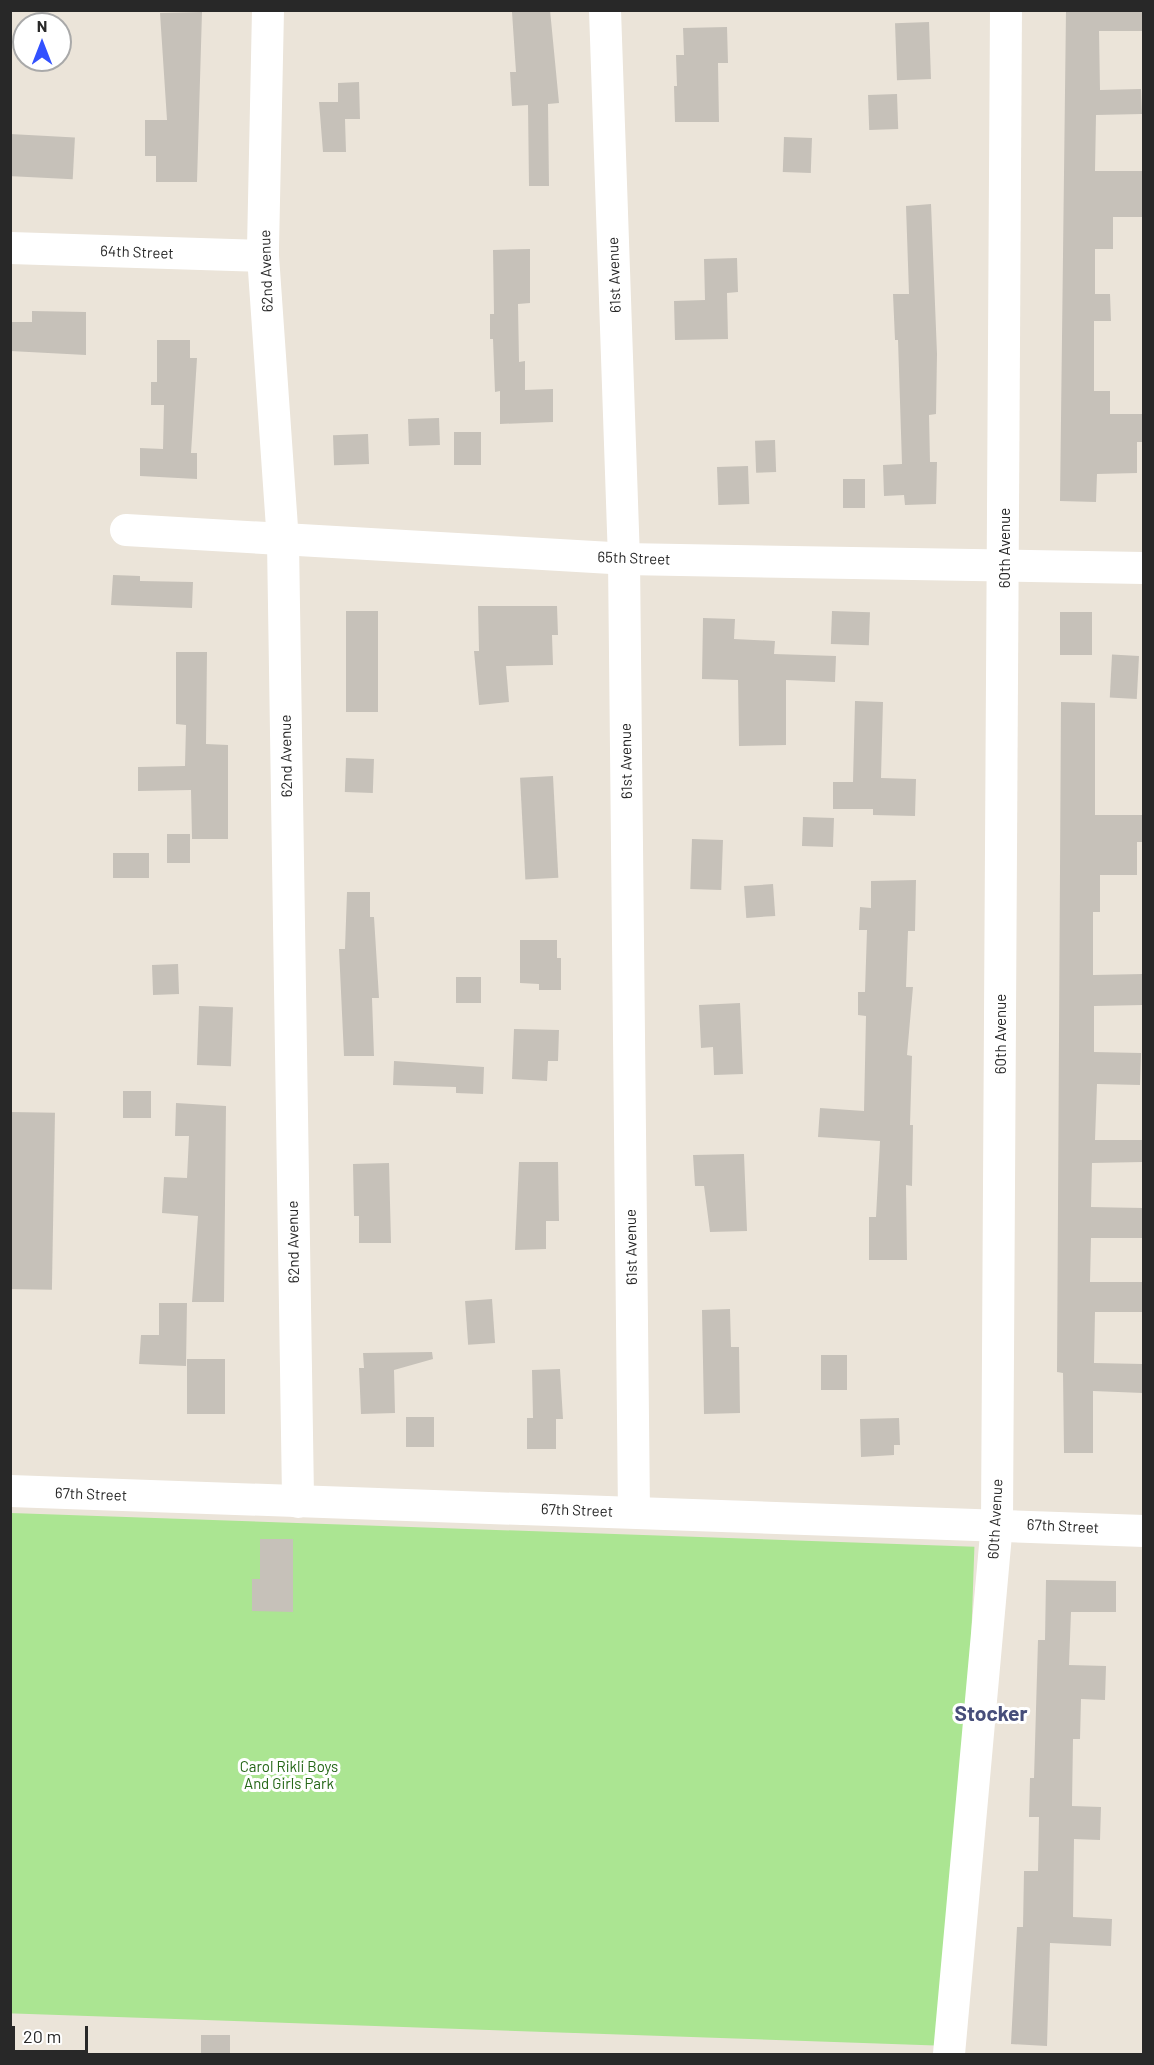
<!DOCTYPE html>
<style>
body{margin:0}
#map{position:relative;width:1154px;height:2065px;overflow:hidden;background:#ebe4d9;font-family:Barlow,sans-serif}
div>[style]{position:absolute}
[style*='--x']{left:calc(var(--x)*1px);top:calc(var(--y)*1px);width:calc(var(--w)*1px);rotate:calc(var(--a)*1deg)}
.green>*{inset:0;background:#abe592;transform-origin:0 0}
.building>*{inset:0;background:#c6c1b9;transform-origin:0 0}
.minor>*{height:32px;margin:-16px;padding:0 16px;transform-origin:16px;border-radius:16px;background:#fff}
span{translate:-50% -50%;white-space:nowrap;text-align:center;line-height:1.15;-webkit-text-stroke:6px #fff;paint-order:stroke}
.street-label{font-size:15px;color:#282828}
.park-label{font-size:15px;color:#246616}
.district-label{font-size:21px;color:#474e7a;font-weight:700}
.frame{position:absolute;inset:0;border:12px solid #282828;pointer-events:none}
.north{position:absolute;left:12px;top:12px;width:60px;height:60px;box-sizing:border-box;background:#fff;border:2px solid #a9a9a9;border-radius:50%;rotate:0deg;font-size:16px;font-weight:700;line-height:24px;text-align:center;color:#282828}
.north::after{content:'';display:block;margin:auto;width:21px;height:27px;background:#3251ff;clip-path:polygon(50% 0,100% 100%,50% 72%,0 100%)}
.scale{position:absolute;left:12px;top:2026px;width:76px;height:27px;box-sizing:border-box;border:3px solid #282828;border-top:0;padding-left:8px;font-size:18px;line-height:21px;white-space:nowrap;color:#282828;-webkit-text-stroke:4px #fff;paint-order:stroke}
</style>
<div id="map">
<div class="green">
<div style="left:11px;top:1513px;width:964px;height:500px;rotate:2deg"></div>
</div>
<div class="building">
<div style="clip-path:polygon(550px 10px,559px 103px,548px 104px,549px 186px,529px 186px,528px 105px,512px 106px,510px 72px,516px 72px,512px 12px)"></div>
<div style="clip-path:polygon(1066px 10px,1143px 10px,1143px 31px,1099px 31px,1100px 90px,1141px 89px,1142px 114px,1096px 115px,1095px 171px,1143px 171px,1143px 217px,1113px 217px,1113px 249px,1095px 249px,1095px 294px,1110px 294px,1111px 321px,1094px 321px,1094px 391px,1110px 391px,1110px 414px,1143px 414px,1143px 442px,1137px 442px,1137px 473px,1097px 474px,1096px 502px,1060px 501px)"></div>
<div style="clip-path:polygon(202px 12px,197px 182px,156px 182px,156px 156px,145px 156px,145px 120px,167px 120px,160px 13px)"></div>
<div style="left:929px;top:22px;width:57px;height:34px;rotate:88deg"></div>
<div style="clip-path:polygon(727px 27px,728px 63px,718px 63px,719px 122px,675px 122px,674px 86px,677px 86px,676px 55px,684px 55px,683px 28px)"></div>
<div style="clip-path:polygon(359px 82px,360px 119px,345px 119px,346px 152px,323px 152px,319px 102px,338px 102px,338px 83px)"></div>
<div style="left:897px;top:94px;width:35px;height:29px;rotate:88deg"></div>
<div style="left:10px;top:134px;width:65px;height:42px;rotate:3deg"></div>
<div style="left:784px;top:137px;width:28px;height:35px;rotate:2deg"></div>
<div style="clip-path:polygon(931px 204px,937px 354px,936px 414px,929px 415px,930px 462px,937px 462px,936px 504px,905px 505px,904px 495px,884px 496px,883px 465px,902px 464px,898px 340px,895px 340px,893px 294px,909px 294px,906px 206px)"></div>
<div style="clip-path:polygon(530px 249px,530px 303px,518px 304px,519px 362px,525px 361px,525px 390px,553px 389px,553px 422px,500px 424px,500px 391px,495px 392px,493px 339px,490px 339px,490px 314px,494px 314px,493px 250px)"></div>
<div style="clip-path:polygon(737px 258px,738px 292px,727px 293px,728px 339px,675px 340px,674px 301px,705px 300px,704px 259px)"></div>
<div style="clip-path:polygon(32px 311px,86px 312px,86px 355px,10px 351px,10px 322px,32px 322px)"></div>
<div style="clip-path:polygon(157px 340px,190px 340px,190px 358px,197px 358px,191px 453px,197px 453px,197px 479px,140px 476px,140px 448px,163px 449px,164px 405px,151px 405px,151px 382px,157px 382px)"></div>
<div style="left:439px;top:418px;width:27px;height:31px;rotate:88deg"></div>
<div style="left:454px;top:432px;width:27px;height:33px"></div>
<div style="left:368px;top:434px;width:30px;height:35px;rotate:88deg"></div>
<div style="left:775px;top:440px;width:32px;height:20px;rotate:88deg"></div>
<div style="left:748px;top:466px;width:38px;height:31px;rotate:88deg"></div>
<div style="left:843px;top:479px;width:22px;height:29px"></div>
<div style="clip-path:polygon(113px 575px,140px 576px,140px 581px,193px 582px,192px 608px,111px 605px)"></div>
<div style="clip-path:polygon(478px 606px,557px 606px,558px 635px,552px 635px,553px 665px,506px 666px,509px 702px,479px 705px,474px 651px,479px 651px)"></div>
<div style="left:346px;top:611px;width:32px;height:101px"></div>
<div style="left:832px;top:611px;width:38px;height:33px;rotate:2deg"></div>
<div style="left:1060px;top:612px;width:32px;height:43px"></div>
<div style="clip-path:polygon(703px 618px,735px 619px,734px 639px,775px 641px,774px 654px,836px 656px,835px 682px,786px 680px,786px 745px,739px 746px,738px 680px,702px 679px)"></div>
<div style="clip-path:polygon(176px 652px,207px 652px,206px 744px,228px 745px,228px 839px,192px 839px,191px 790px,138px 791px,138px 767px,185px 766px,186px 725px,176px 724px)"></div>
<div style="left:1139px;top:656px;width:43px;height:27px;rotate:93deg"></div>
<div style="clip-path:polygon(855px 701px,883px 702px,881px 778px,916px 779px,915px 816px,873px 815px,873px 809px,833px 809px,833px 782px,853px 782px)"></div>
<div style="clip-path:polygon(1061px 702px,1095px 703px,1095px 815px,1143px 815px,1143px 842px,1137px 842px,1137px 875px,1100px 875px,1100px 912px,1093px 912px,1093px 975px,1143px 974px,1143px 1005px,1094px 1006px,1094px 1052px,1141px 1053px,1140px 1085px,1097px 1084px,1095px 1140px,1143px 1140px,1143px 1162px,1092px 1163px,1091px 1207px,1143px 1208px,1143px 1238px,1091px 1238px,1090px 1282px,1143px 1282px,1143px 1312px,1095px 1312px,1094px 1363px,1143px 1364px,1143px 1393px,1093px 1391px,1093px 1453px,1064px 1453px,1063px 1373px,1057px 1372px)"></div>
<div style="left:346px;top:758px;width:28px;height:34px;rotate:2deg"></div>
<div style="left:553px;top:776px;width:102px;height:33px;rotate:87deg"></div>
<div style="left:803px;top:817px;width:31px;height:29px;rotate:2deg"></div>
<div style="left:190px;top:834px;width:29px;height:23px;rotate:90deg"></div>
<div style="left:692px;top:839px;width:31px;height:50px;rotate:2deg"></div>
<div style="left:113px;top:853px;width:36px;height:25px"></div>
<div style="clip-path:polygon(916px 880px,915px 931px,908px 931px,906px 987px,913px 987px,907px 1055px,912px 1056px,910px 1125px,913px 1125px,912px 1186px,906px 1185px,907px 1260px,869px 1260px,869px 1217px,876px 1217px,880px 1141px,818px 1137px,820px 1108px,864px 1111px,866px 1016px,858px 1015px,858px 992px,865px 992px,867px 930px,859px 930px,860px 907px,871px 908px,871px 881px)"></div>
<div style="left:773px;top:884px;width:32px;height:29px;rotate:86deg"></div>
<div style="clip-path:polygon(347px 892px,370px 892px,370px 917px,374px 917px,379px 998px,372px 998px,374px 1056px,344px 1056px,339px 949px,345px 949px)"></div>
<div style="clip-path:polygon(520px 940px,557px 940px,557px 958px,561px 958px,561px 990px,539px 990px,539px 984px,520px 983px)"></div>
<div style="left:178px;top:964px;width:30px;height:26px;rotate:88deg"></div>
<div style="left:456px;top:977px;width:25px;height:26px"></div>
<div style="clip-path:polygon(740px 1003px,743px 1074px,714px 1075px,713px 1047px,701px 1048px,699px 1005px)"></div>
<div style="left:199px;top:1006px;width:34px;height:59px;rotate:2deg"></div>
<div style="clip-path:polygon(514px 1029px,559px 1030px,558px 1061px,548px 1061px,547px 1081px,512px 1079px)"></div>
<div style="clip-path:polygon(394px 1061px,484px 1067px,483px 1094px,456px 1093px,456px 1087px,393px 1085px)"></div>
<div style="left:123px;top:1091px;width:28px;height:27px"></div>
<div style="clip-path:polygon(176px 1103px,226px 1106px,224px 1302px,192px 1302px,198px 1216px,162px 1213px,164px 1177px,187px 1178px,189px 1136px,175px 1136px)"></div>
<div style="left:10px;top:1112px;width:45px;height:177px;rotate:1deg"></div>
<div style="clip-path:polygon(744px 1154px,747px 1231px,710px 1232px,704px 1186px,695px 1186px,693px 1155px)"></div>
<div style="clip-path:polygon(519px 1162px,558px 1162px,559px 1221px,546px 1221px,546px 1249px,515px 1250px)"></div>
<div style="clip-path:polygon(389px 1163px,391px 1243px,359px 1243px,359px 1216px,354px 1216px,353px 1164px)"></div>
<div style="left:492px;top:1299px;width:44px;height:27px;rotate:86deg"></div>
<div style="clip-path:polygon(159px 1303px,187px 1303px,186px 1366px,139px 1364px,141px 1335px,159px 1335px)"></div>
<div style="clip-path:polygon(730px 1309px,731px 1347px,739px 1347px,740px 1413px,704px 1414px,702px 1310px)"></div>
<div style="clip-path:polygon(432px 1352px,433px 1359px,394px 1370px,395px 1413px,361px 1414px,359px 1368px,364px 1368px,363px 1353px)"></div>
<div style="left:821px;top:1355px;width:26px;height:35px"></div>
<div style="left:187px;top:1359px;width:38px;height:55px"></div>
<div style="clip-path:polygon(560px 1369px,563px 1419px,556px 1419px,556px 1449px,527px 1449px,527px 1418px,533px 1418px,532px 1370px)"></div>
<div style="left:406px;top:1417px;width:28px;height:30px"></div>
<div style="clip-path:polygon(899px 1418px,900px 1445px,894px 1445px,894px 1455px,861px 1457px,860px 1419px)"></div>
<div style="clip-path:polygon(260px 1539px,293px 1539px,293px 1612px,252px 1611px,252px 1579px,260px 1579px)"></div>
<div style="clip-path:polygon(1046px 1580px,1116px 1581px,1116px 1612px,1071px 1612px,1069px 1665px,1106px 1666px,1105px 1700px,1081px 1699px,1080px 1739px,1073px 1739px,1072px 1806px,1101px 1807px,1100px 1840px,1074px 1839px,1073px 1917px,1112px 1919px,1111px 1946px,1050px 1943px,1047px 2046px,1011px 2044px,1017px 1927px,1023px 1927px,1024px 1871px,1038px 1871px,1039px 1817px,1029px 1817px,1030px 1778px,1034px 1778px,1038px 1640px,1045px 1640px)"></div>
<div style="left:201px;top:2035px;width:29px;height:20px"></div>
</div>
<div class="minor">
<div style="--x:268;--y:10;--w:246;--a:91.2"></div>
<div style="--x:263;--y:256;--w:287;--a:86"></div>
<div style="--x:283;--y:542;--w:960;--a:89.1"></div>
<div style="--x:605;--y:10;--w:549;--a:88.02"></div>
<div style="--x:624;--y:559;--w:953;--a:89.4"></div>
<div style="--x:10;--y:248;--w:253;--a:1.8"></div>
<div style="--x:126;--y:530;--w:499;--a:3.3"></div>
<div style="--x:624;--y:559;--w:520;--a:0.99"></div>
<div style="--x:10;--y:1491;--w:1135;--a:2.02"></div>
<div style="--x:949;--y:2054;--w:533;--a:-84.83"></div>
<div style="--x:997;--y:1523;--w:1513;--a:-89.66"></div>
</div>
<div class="street-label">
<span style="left:137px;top:252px;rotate:2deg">64th Street</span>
<span style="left:266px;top:271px;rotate:-92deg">62nd Avenue</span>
<span style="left:614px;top:275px;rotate:-92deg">61st Avenue</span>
<span style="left:1005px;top:548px;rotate:-90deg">60th Avenue</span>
<span style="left:634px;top:558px;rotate:2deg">65th Street</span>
<span style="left:286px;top:756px;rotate:-91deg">62nd Avenue</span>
<span style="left:626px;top:761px;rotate:-91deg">61st Avenue</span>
<span style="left:1001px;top:1034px;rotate:-90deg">60th Avenue</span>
<span style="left:293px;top:1242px;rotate:-91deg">62nd Avenue</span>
<span style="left:631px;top:1247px;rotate:-91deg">61st Avenue</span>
<span style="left:91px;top:1494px;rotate:2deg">67th Street</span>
<span style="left:577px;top:1510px;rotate:2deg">67th Street</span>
<span style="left:995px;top:1519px;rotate:-87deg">60th Avenue</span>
<span style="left:1063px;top:1526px;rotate:3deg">67th Street</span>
</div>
<div class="park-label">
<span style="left:289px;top:1775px">Carol Rikli Boys<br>And Girls Park</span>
</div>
<div class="district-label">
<span style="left:991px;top:1713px">Stocker</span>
</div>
<div class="frame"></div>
<div class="north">N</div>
<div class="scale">20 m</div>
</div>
